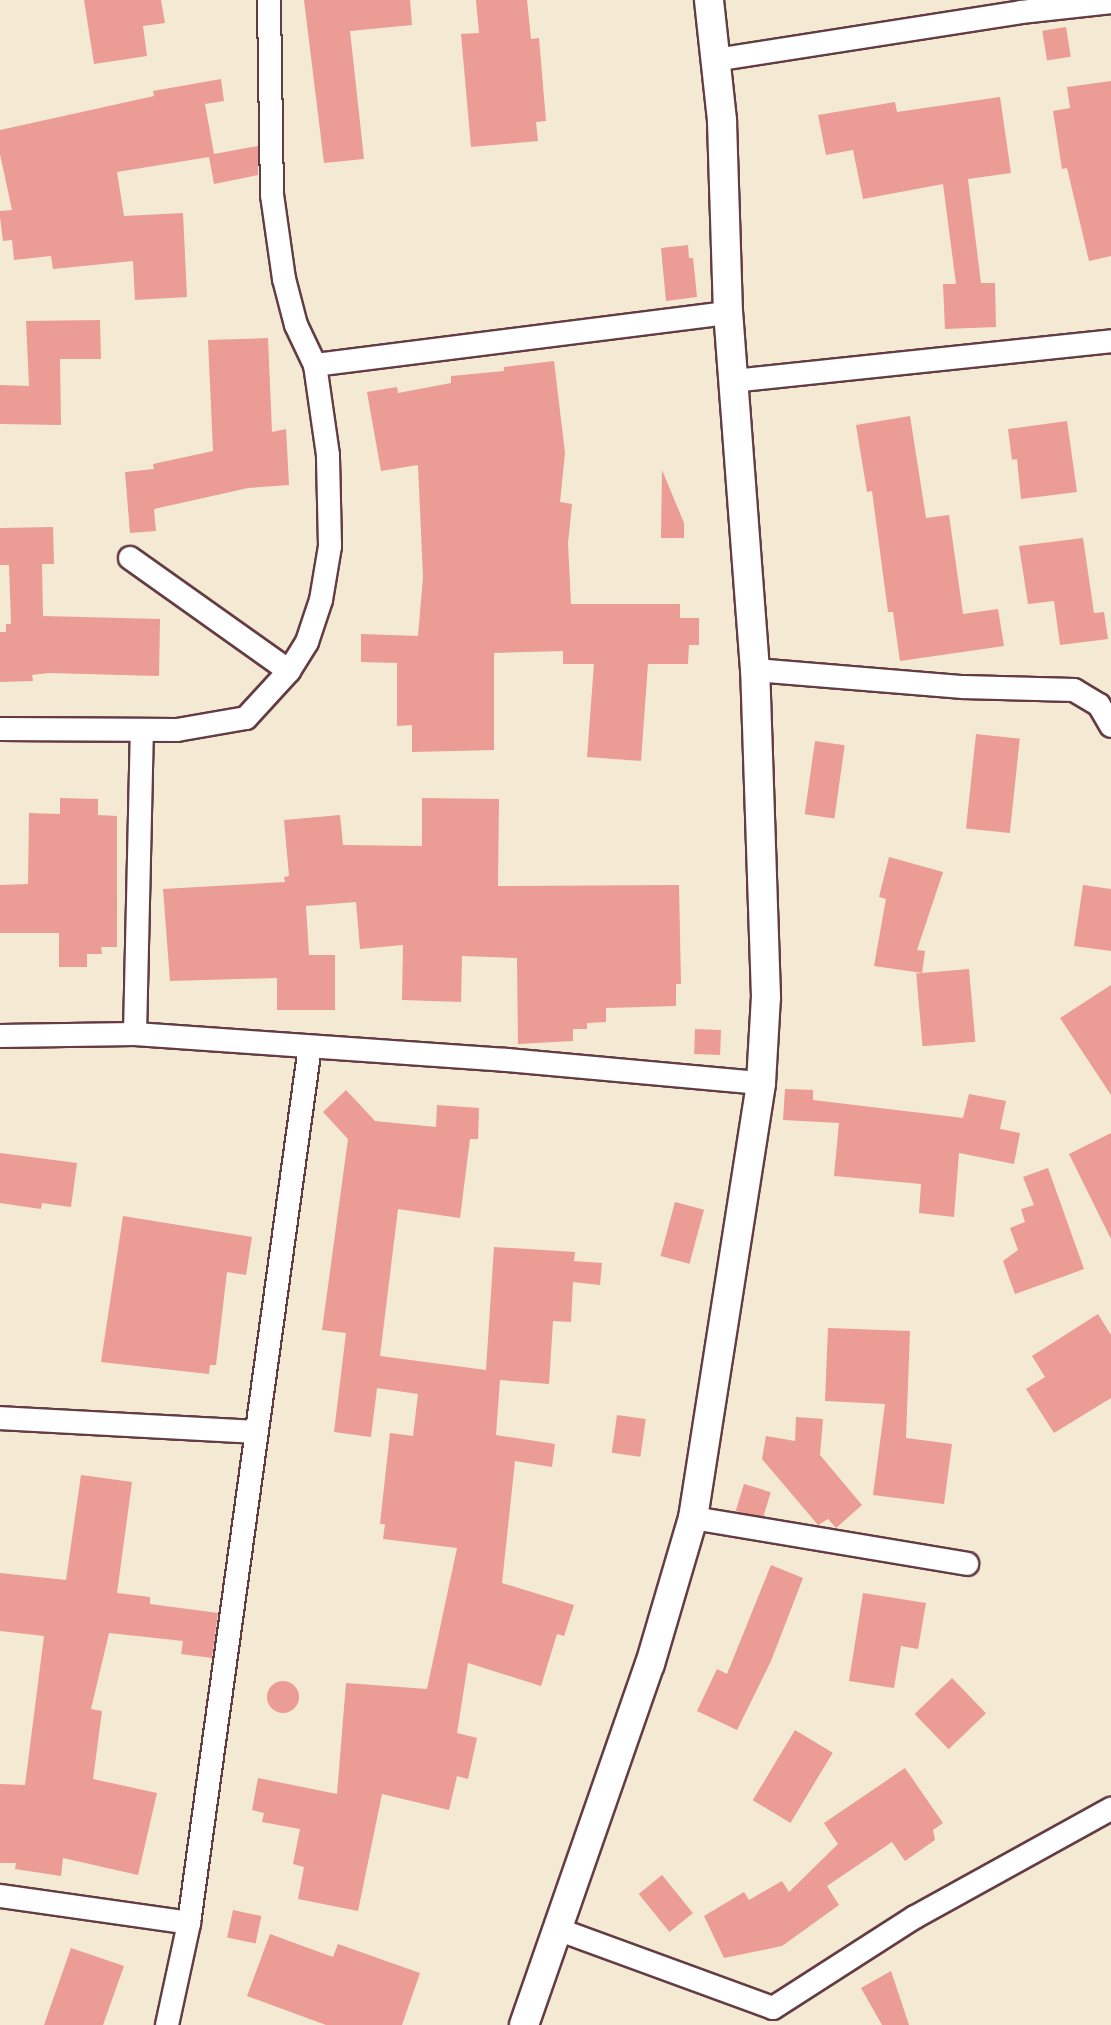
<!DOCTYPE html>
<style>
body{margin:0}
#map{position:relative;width:1111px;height:2025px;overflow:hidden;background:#f4ead3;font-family:"Balsamiq Sans",sans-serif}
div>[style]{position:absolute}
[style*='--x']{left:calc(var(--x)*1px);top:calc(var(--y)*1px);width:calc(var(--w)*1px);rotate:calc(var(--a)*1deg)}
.building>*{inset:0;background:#ea9c95;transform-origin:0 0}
.round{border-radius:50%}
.roads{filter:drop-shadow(2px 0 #643d44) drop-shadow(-2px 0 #643d44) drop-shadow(0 2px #643d44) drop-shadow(0 -2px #643d44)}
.minor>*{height:22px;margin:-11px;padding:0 11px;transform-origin:11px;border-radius:11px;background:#fff}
.tertiary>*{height:28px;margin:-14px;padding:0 14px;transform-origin:14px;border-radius:14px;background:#fff}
span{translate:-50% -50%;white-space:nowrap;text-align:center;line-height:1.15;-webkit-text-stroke:4.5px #fbf7ec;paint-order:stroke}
</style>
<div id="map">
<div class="building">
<div style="clip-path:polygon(84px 0,161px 0,165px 23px,143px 26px,147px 56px,94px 64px)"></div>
<div style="clip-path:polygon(304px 0,410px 0,412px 25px,350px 31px,364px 159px,324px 163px)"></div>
<div style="clip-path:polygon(476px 0,527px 0,531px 39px,539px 38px,546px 121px,536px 122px,538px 141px,471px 147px,461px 34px,479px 33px)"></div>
<div style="left:1066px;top:27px;width:30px;height:24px;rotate:81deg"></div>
<div style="clip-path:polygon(221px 79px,224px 101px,205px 104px,214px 154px,258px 146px,258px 175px,214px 184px,209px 157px,117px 172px,124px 216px,183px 213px,187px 297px,135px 300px,133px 261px,53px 269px,51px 256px,14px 260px,12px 240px,3px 241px,0 217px,0 211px,12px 210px,0 154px,0 130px,154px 96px,153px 91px)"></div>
<div style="clip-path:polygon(1111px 81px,1111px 256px,1089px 261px,1067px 168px,1062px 169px,1053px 111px,1070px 108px,1067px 87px)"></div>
<div style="clip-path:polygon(1000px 97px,1011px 173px,968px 179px,981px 283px,995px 283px,996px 327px,945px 329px,943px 284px,956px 284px,943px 184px,863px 199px,853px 150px,826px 155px,818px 115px,895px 102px,897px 112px)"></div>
<div style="clip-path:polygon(688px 245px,689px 258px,693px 258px,697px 297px,666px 301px,661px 248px)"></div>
<div style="clip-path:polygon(100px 320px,101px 359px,60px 359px,61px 425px,0 424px,0 385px,29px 386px,26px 321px)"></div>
<div style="clip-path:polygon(268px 338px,272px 432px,286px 429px,289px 485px,248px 488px,154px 509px,156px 531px,130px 533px,125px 472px,154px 469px,153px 464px,213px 451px,208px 340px)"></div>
<div style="clip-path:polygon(554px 361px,565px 453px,560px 502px,572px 504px,568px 543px,571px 604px,680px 604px,680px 618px,699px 618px,699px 645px,689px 645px,688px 664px,648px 664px,641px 761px,587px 757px,594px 664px,563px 664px,563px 651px,494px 653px,494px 750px,412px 752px,412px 725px,397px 726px,397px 663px,361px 662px,361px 634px,418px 636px,423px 577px,418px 465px,381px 471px,367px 392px,397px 387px,398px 393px,451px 383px,451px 376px,504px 371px,504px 367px)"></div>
<div style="clip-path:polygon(910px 416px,926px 518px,949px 515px,963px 614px,998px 609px,1004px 646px,900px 661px,893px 612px,888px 612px,872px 491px,867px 492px,856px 425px)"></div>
<div style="clip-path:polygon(1067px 421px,1077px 492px,1021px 499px,1017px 459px,1012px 460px,1008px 429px)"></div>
<div style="clip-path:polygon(662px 470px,684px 523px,684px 538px,661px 538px)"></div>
<div style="clip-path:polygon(53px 527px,54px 564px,42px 564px,43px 616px,160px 619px,159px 676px,49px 673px,32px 675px,33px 681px,0 682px,0 632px,6px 632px,6px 624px,11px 624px,9px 565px,0 565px,0 528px)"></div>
<div style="clip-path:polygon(1083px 538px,1094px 613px,1104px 612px,1108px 639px,1060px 645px,1054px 601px,1028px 604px,1019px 546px)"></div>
<div style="left:976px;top:734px;width:44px;height:95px;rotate:6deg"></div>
<div style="left:815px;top:741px;width:30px;height:74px;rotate:8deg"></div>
<div style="clip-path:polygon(60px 798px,98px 799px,98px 815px,117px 816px,117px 947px,101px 947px,102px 954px,87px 954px,87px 967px,59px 967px,59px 933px,0 933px,0 885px,28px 884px,29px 813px,60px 814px)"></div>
<div style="clip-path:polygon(422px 798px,499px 799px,498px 886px,679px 885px,681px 984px,676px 984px,676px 1006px,606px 1008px,606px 1022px,587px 1023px,587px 1029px,573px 1029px,573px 1041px,518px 1044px,517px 958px,462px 956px,461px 1002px,402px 1000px,403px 945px,360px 949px,356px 902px,306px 906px,309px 955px,335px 955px,335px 1010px,277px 1010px,277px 978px,170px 981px,163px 889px,285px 882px,284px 877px,289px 876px,284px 820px,340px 815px,343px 845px,422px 846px)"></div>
<div style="clip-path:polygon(889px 857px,943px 872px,917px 950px,925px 951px,922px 973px,874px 966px,886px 899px,879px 897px)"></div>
<div style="clip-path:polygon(1083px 885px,1111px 889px,1111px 951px,1074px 946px)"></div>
<div style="left:969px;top:969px;width:73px;height:53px;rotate:85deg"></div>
<div style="clip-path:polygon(1111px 985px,1111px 1095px,1060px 1018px)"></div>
<div style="left:695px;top:1029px;width:26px;height:25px;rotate:2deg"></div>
<div style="clip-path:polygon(785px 1089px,813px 1090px,813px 1100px,963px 1118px,969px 1094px,1006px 1101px,1000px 1129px,1020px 1133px,1014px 1164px,959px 1153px,954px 1217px,919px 1213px,921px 1184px,834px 1176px,839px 1123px,783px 1120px)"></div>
<div style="clip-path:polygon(346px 1090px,375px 1121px,436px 1127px,437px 1105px,479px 1108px,478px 1139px,470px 1139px,460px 1218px,398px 1209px,380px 1356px,486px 1370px,494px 1247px,575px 1252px,574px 1261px,602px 1263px,600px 1285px,573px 1282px,571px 1322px,553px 1321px,549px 1384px,500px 1380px,496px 1435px,555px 1444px,552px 1467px,515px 1461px,502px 1583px,574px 1605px,564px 1636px,557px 1634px,541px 1686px,468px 1663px,457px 1733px,477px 1738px,468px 1779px,457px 1776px,449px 1810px,382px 1794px,358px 1911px,298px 1899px,304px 1867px,293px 1864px,300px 1829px,262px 1822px,264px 1813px,252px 1810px,258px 1778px,337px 1794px,346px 1683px,427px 1689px,457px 1548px,383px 1539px,385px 1524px,380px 1524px,390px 1433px,413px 1436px,418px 1394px,377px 1388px,371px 1437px,334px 1432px,346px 1333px,322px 1330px,348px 1139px,323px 1112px)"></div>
<div style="clip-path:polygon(1111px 1133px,1111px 1239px,1069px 1154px)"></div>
<div style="clip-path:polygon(0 1153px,77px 1163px,71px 1207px,42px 1203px,41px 1209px,0 1203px)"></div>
<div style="clip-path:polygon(1048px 1168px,1084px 1269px,1015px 1294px,1003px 1261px,1018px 1250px,1010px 1228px,1025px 1222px,1021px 1209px,1034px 1205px,1023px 1177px)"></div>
<div style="left:675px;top:1202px;width:30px;height:56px;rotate:15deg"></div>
<div style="clip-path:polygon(123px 1216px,252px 1237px,246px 1275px,227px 1272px,216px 1365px,210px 1365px,209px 1374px,101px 1362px)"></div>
<div style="clip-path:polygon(1098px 1314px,1111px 1335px,1111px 1398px,1054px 1433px,1026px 1389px,1045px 1377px,1032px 1356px)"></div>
<div style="clip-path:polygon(828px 1328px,910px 1331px,906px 1438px,952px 1444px,944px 1504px,873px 1495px,885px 1404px,825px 1401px)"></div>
<div style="left:617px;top:1415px;width:29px;height:38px;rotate:8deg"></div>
<div style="clip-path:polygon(796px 1417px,823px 1419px,820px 1455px,862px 1505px,836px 1528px,828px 1519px,818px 1525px,762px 1459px,766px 1436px,795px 1441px)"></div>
<div style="clip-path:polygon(81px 1475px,132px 1482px,117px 1593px,150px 1597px,150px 1604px,218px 1613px,212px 1658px,181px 1654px,183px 1641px,109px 1633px,91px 1709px,102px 1711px,93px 1779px,157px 1793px,138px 1875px,63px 1858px,61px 1876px,15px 1869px,16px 1863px,0 1863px,0 1784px,25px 1785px,44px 1636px,0 1631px,0 1573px,66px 1580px)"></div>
<div style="left:744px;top:1484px;width:28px;height:28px;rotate:17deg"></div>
<div style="clip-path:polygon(771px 1565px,803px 1578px,771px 1661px,737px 1730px,697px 1711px,717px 1669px,727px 1674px)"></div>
<div style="clip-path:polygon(863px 1593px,926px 1603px,918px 1649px,901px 1646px,894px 1688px,849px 1681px)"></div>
<div style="left:952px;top:1678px;width:49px;height:52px;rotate:46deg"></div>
<div class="round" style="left:267px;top:1681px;width:32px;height:32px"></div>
<div style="left:795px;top:1730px;width:44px;height:82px;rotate:31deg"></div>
<div style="clip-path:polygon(905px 1768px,943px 1823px,933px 1830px,935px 1840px,905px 1861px,892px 1842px,827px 1886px,839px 1905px,782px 1946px,724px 1958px,704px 1916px,744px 1892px,749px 1900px,782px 1881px,789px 1892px,838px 1844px,824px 1823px)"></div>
<div style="left:662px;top:1875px;width:49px;height:30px;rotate:51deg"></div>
<div style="left:233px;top:1910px;width:29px;height:28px;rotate:12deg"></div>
<div style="clip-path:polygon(270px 1934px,333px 1957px,338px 1944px,420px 1973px,402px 2025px,326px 2025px,247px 1996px)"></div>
<div style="clip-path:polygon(71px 1948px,124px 1966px,103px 2025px,44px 2025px)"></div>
<div style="clip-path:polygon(891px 1971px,909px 2025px,882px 2025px,861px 1988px)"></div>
</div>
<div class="roads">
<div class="minor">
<div style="--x:715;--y:60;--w:310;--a:-8.9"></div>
<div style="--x:1021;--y:12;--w:91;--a:-6.3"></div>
<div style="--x:315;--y:365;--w:416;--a:-7.2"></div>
<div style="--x:733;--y:381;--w:380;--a:-6"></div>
<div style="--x:130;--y:558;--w:195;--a:35.4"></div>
<div style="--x:755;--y:670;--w:209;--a:4.7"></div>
<div style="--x:963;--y:687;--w:111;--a:1.5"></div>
<div style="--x:1074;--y:690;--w:29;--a:31"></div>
<div style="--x:1099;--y:705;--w:24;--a:60"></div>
<div style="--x:0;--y:729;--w:177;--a:0.3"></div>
<div style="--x:177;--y:730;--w:70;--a:-9.9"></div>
<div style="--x:246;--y:718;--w:64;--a:-47.5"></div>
<div style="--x:289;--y:671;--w:34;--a:-58"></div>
<div style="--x:307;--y:642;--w:44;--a:-71.6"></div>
<div style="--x:321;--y:600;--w:55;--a:-80.5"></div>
<div style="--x:330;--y:546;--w:91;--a:-91.3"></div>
<div style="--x:328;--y:455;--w:91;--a:-98.2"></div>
<div style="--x:315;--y:365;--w:44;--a:-115.4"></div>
<div style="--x:296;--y:325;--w:48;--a:-104.6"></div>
<div style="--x:284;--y:279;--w:85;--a:-98.1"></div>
<div style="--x:272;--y:195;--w:195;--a:-90.9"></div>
<div style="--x:135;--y:1034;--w:304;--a:-88.7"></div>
<div style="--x:0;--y:1036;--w:135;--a:-0.8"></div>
<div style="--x:135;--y:1034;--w:373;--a:4"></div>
<div style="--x:507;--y:1060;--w:255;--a:5.2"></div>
<div style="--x:0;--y:1418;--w:256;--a:3.1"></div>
<div style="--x:693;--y:1518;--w:278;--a:9.5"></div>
<div style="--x:0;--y:1896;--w:191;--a:8.1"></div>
<div style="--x:557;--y:1929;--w:230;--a:20.1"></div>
<div style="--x:773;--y:2008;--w:169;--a:-32.7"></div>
<div style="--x:915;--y:1917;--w:224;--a:-28.9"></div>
<div style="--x:167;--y:2025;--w:104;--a:-77.8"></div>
<div style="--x:189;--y:1923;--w:884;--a:-82.14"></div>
</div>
<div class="tertiary">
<div style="--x:524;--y:2025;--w:382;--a:-70.8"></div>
<div style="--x:650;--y:1664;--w:152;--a:-73.6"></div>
<div style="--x:693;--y:1518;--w:440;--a:-81.1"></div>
<div style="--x:761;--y:1083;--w:86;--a:-86.7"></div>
<div style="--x:766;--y:997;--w:327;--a:-91.9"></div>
<div style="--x:755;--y:670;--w:358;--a:-94.3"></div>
<div style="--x:728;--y:313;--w:193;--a:-91.8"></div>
<div style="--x:722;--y:120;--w:121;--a:-96.2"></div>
</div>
</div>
</div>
